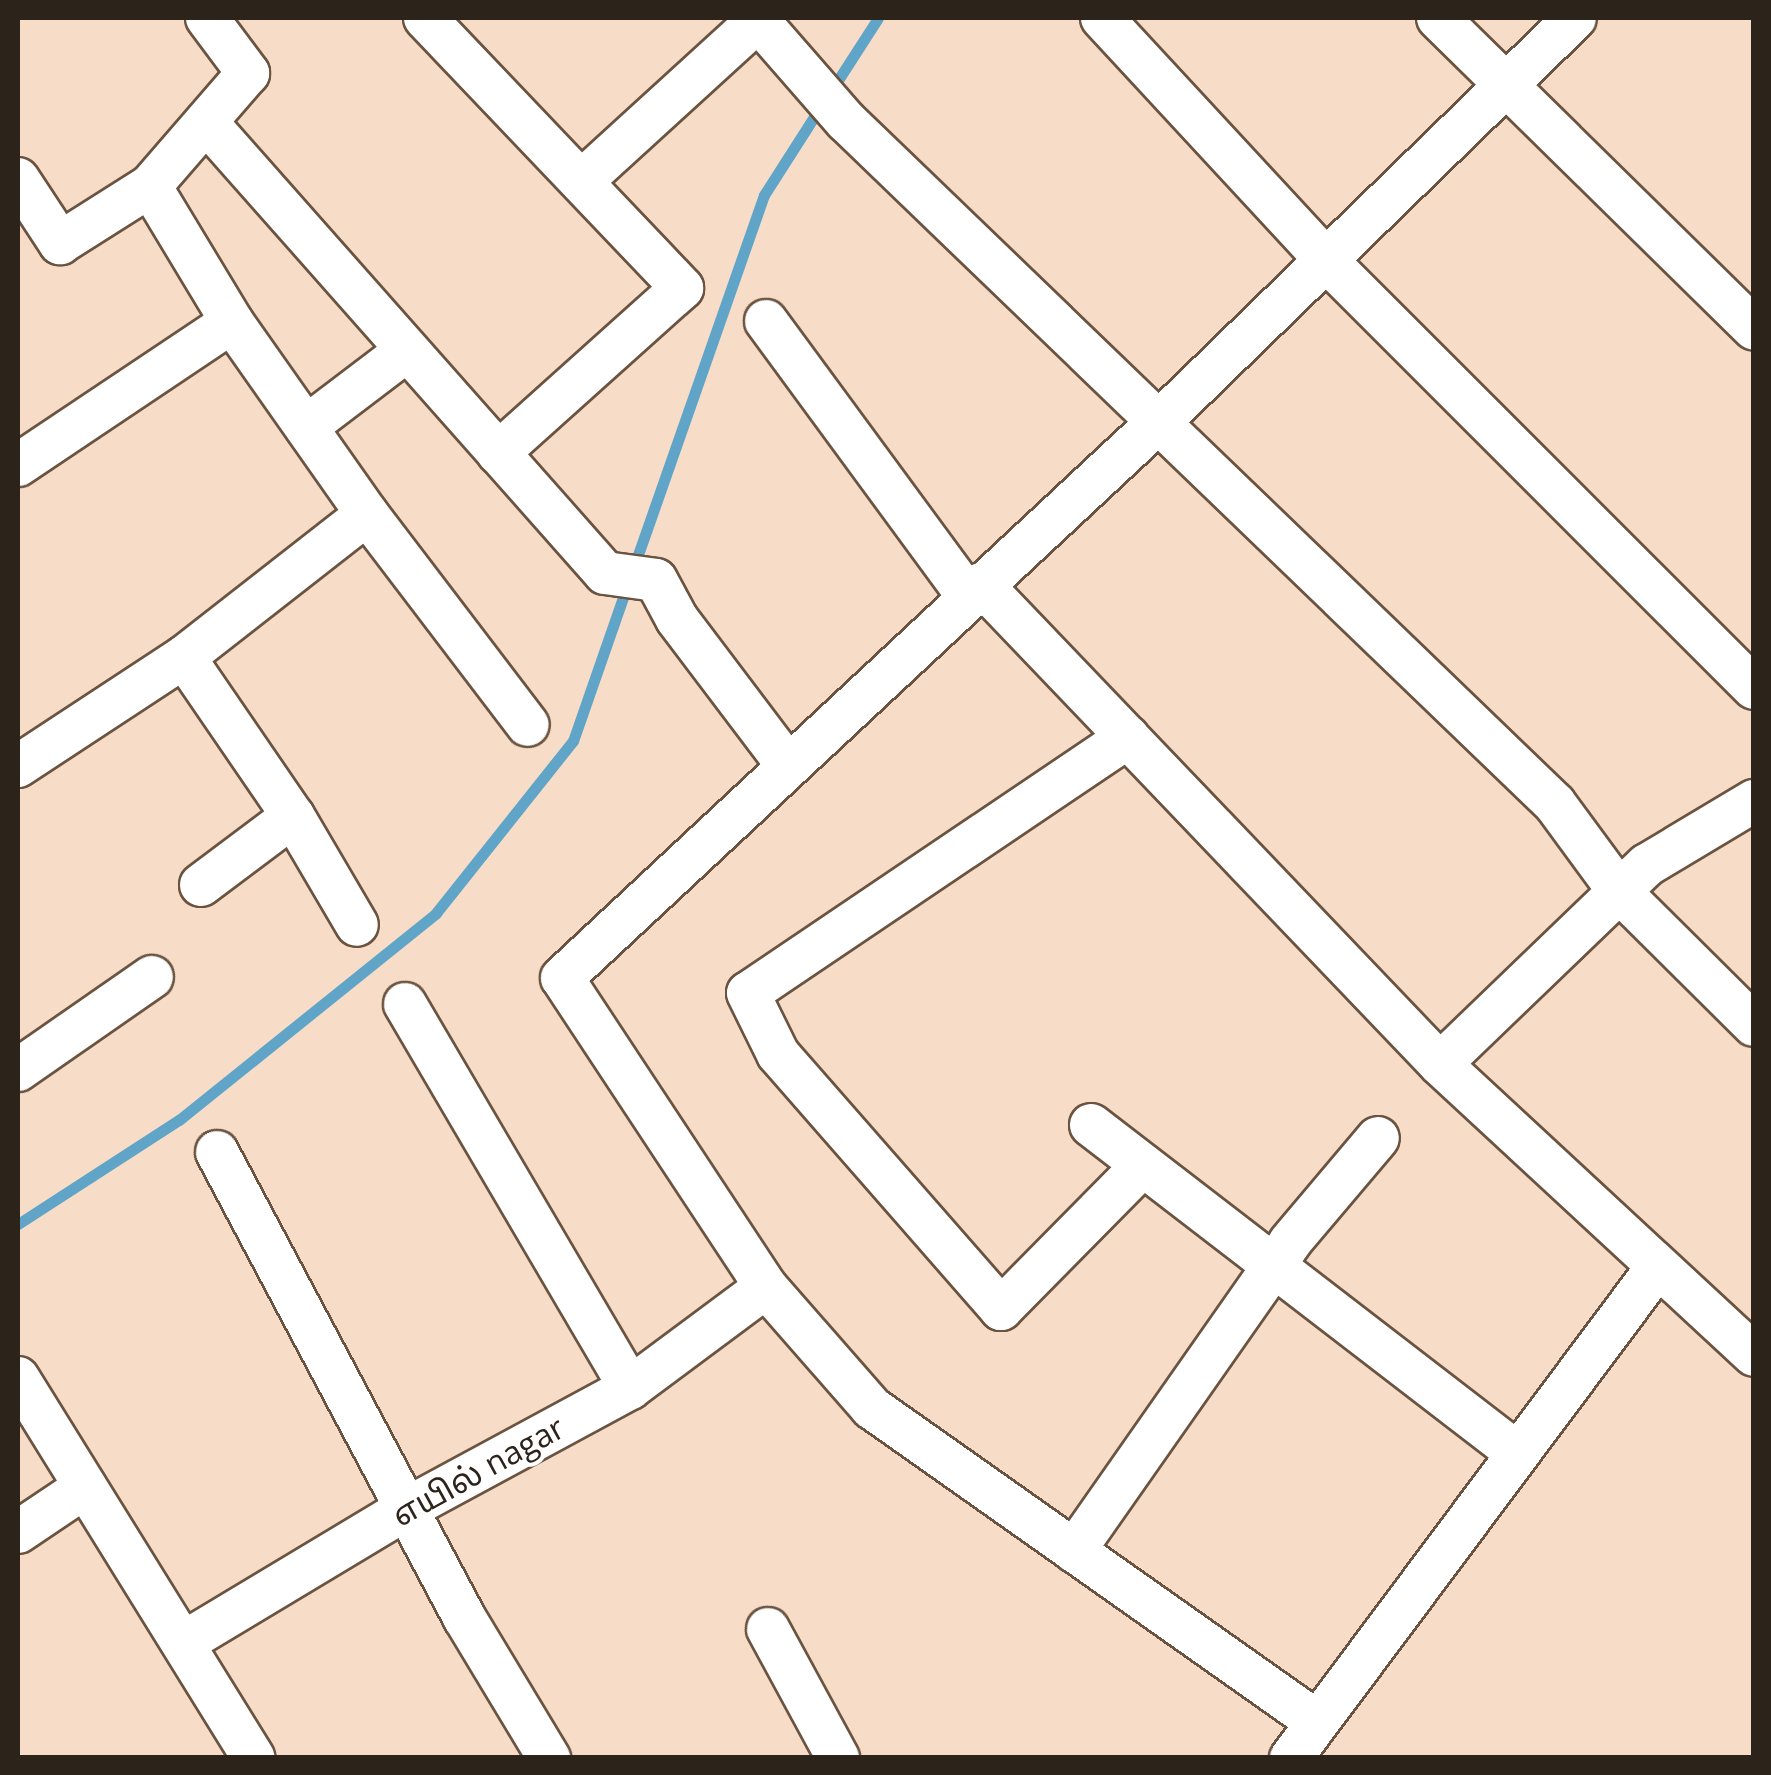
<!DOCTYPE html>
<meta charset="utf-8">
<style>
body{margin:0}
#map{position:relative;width:1771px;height:1775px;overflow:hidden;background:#f7ddc7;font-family:"Open Sans","Noto Sans Tamil",sans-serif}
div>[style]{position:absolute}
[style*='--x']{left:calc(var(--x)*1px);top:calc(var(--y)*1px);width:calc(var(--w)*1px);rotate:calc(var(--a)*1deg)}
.stream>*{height:11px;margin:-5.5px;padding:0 5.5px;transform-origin:5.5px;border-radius:5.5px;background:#60a4c8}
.roads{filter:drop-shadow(2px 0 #6a5441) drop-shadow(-2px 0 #6a5441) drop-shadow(0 2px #6a5441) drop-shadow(0 -2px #6a5441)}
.minor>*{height:42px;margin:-21px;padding:0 21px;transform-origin:21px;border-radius:21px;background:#fff}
span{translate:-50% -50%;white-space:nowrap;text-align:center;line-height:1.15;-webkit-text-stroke:8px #fff;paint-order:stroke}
.street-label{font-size:32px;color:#2c231b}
.frame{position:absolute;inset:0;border:20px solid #2c231b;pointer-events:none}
</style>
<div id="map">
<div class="stream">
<div style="--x:831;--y:91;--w:87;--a:-57.2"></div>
<div style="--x:633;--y:569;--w:396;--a:-70.7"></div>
<div style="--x:764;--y:195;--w:106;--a:-57.4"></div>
<div style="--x:18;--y:1224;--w:192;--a:-32.9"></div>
<div style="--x:179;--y:1120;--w:330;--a:-38.8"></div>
<div style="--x:436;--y:913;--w:220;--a:-51.5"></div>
<div style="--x:573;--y:741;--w:164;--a:-70.8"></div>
</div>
<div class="roads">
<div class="minor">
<div style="--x:207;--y:18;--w:69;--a:53.3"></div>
<div style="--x:248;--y:73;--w:150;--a:130.9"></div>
<div style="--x:150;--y:186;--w:159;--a:58.9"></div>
<div style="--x:232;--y:322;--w:235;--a:54.9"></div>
<div style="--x:367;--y:514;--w:265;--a:52.7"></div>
<div style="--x:425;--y:18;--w:373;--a:46.4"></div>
<div style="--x:682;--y:288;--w:247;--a:138.1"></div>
<div style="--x:756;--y:18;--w:137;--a:48.9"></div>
<div style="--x:846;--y:121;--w:984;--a:43.93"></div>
<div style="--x:1555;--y:804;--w:108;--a:53.7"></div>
<div style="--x:1619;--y:891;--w:190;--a:44.8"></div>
<div style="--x:1102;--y:18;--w:327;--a:47.2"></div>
<div style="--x:1324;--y:258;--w:608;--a:45"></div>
<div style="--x:1438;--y:18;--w:443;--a:44.5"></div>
<div style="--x:206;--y:122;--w:602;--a:48.5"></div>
<div style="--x:605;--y:573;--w:51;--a:7.8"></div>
<div style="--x:656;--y:580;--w:44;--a:61.7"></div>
<div style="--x:677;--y:619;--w:181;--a:52.9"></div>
<div style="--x:18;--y:179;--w:77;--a:56.7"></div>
<div style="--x:60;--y:243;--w:107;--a:-32.3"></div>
<div style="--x:583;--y:180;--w:237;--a:-42.4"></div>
<div style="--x:766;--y:321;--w:341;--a:53.7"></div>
<div style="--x:306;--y:427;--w:126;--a:-37.2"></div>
<div style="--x:18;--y:465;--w:257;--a:-33.8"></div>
<div style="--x:981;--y:584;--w:664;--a:46.28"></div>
<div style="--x:1440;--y:1064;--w:428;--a:42.8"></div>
<div style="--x:184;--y:657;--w:193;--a:55.6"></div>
<div style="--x:293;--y:816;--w:126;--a:59.6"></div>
<div style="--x:1128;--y:737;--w:458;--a:146"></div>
<div style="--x:748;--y:993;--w:68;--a:63.8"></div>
<div style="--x:778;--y:1054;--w:339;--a:48.8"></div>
<div style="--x:1001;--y:1309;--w:202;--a:-45.4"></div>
<div style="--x:18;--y:766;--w:199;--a:-33.3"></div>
<div style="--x:184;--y:657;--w:232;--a:-38"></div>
<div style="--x:201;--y:885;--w:115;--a:-36.9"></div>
<div style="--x:405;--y:1004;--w:445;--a:59.6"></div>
<div style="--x:1440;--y:1064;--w:287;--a:-43.9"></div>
<div style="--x:1647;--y:865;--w:125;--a:-30.9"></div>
<div style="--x:18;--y:1070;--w:163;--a:-34.8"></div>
<div style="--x:1091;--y:1125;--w:538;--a:37.59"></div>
<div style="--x:217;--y:1152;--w:527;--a:62.02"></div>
<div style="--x:464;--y:1617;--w:165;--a:58.9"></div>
<div style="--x:18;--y:1378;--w:447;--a:58.2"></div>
<div style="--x:18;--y:1532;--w:81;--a:-33.9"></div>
<div style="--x:1074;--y:1551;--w:377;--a:-55"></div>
<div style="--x:1290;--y:1242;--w:136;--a:-49.8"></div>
<div style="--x:768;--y:1629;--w:147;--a:61.5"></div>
<div style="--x:183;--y:1643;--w:262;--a:-31"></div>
<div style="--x:408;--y:1508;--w:252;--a:-28.4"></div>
<div style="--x:630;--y:1388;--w:169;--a:-36.6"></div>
<div style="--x:1317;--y:1722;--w:545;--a:-144.79"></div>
<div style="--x:872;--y:1408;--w:161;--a:-131.2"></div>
<div style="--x:766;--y:1287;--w:370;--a:-123.4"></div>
<div style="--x:562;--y:978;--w:850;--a:-43"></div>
<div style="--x:1184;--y:398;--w:545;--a:-44.18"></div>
<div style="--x:1291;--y:1758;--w:610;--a:-53.26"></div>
</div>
</div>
<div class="street-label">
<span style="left:478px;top:1471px;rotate:-29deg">எயில் nagar</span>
</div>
<div class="frame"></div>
</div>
